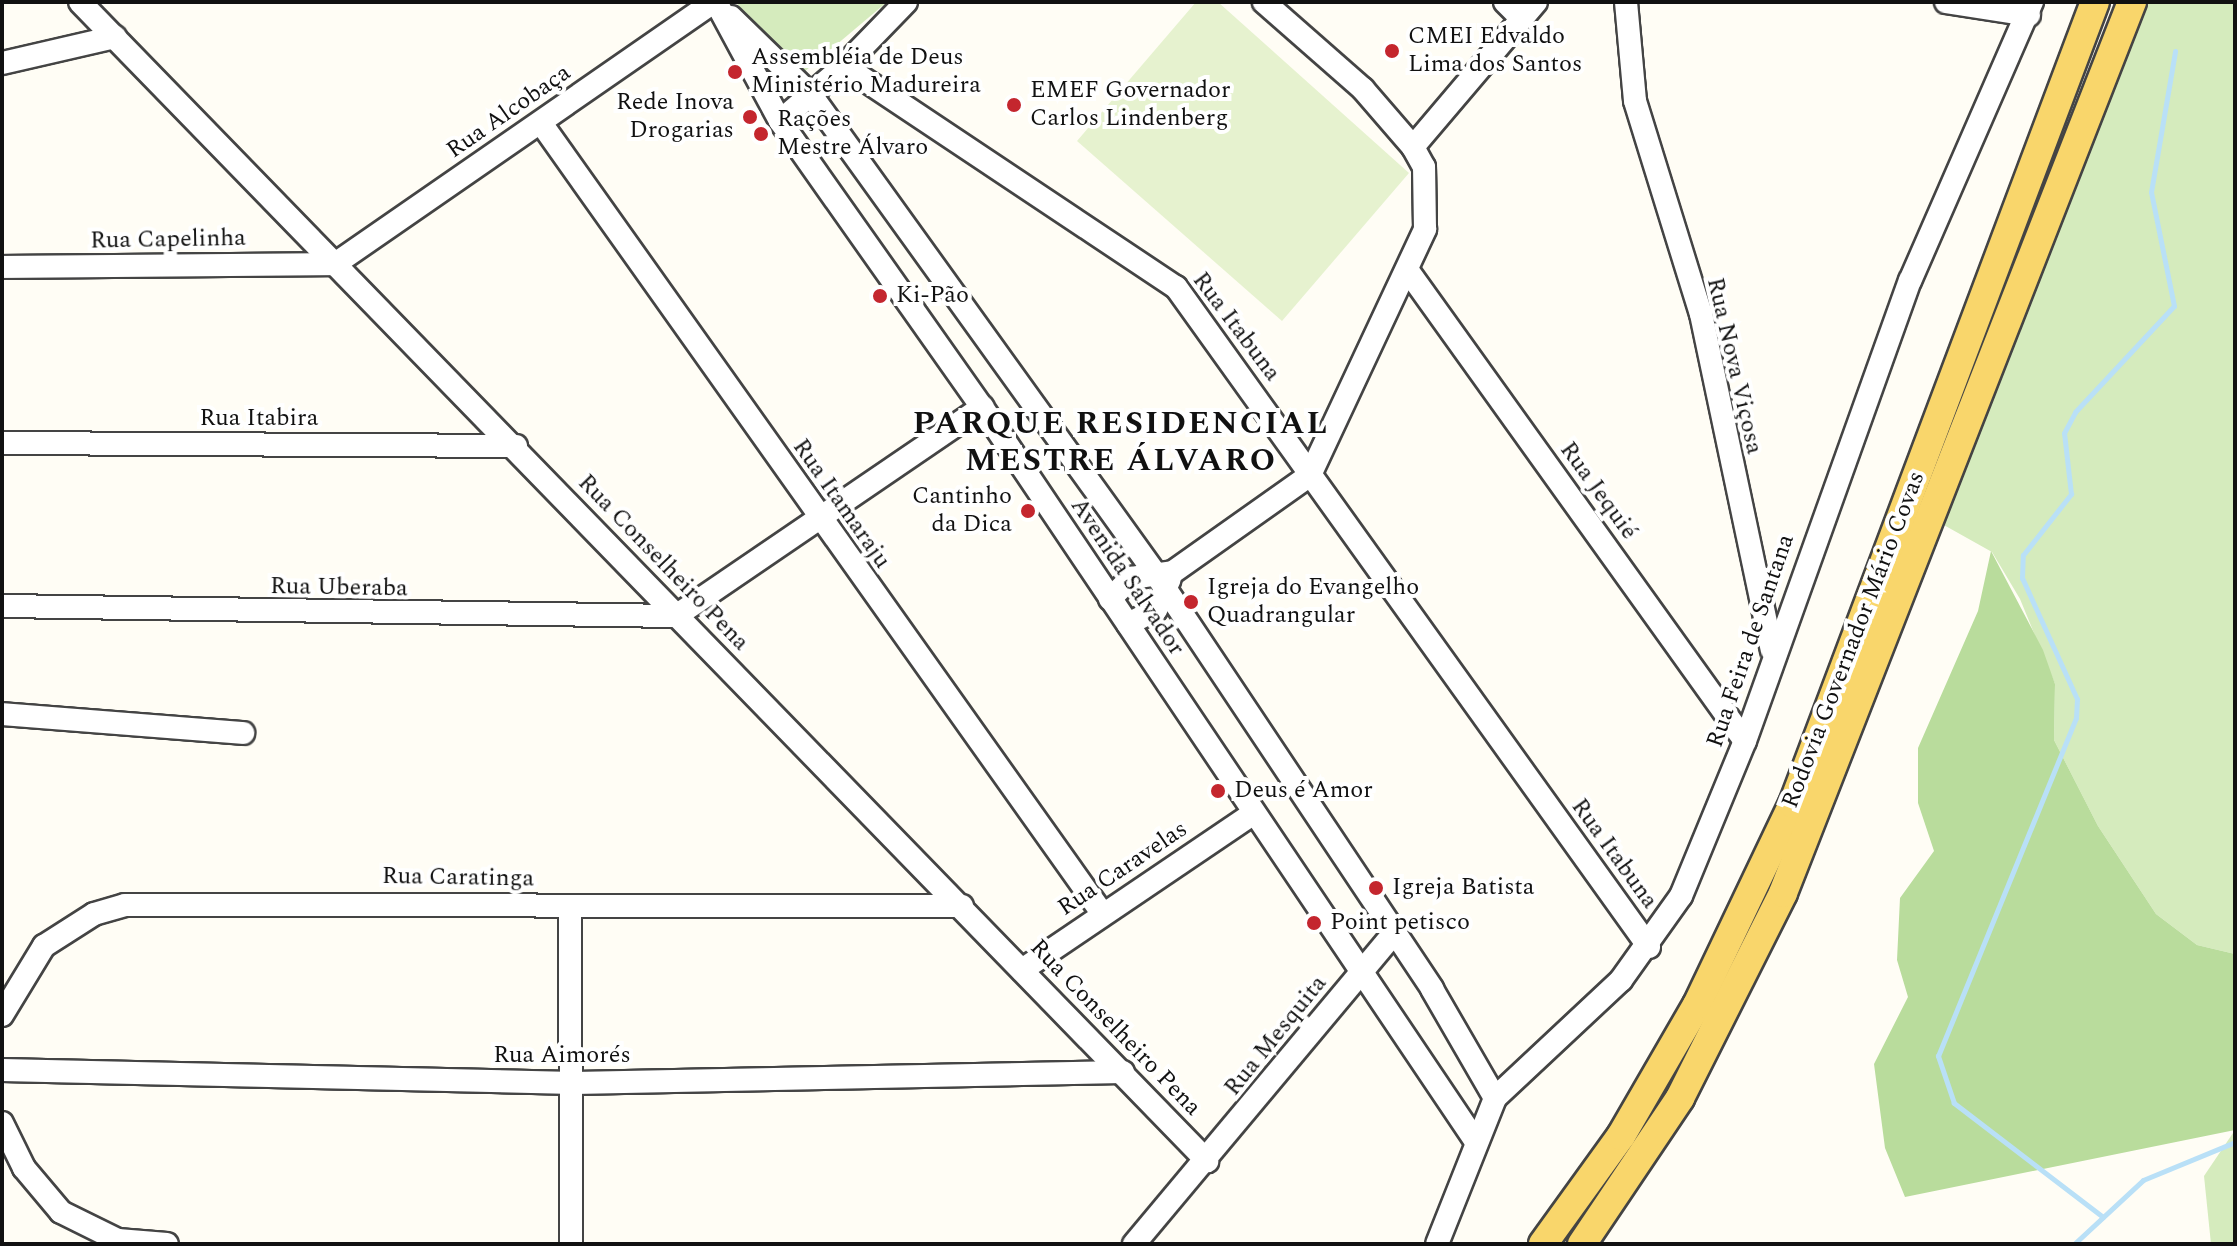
<!DOCTYPE html>
<meta charset="utf-8">
<style>
body{margin:0}
#map{position:relative;width:2237px;height:1246px;overflow:hidden;background:#fffdf5;font-family:Spectral,serif}
div>[style]{position:absolute}
[style*='--x']{left:calc(var(--x)*1px);top:calc(var(--y)*1px);width:calc(var(--w)*1px);rotate:calc(var(--a)*1deg)}
.green>*{inset:0;background:#d5ebbd}
.forest>*{inset:0;background:#b9dc9c}
.pitch>*{inset:0;background:#e6f2cf}
.stream>*{height:5px;margin:-2.5px;padding:0 2.5px;transform-origin:2.5px;border-radius:2.5px;background:#b9e0f7}
.roads{filter:drop-shadow(2px 0 #444) drop-shadow(-2px 0 #444) drop-shadow(0 2px #444) drop-shadow(0 -2px #444)}
.minor>*{height:22px;margin:-11px;padding:0 11px;transform-origin:11px;border-radius:11px;background:#fff}
.major>*{height:28px;margin:-14px;padding:0 14px;transform-origin:14px;border-radius:14px;background:#f9d66b}
.dots>*{width:22px;height:22px;translate:-50% -50%;box-sizing:border-box;border:4px solid #fff;border-radius:50%}
span{translate:-50% -50%;white-space:nowrap;text-align:center;line-height:1.15;-webkit-text-stroke:8px #fff;paint-order:stroke}
.poi-label{font-size:24px;color:#111}
.left{translate:0 -50%;text-align:left}
.right{translate:-100% -50%;text-align:right}
.street-label{font-size:24px;color:#111}
.district-label{font-size:32px;color:#111;font-weight:700;letter-spacing:2px}
.frame{position:absolute;inset:0;border:4px solid #111;pointer-events:none}
</style>
<div id="map">
<div class="green">
<div style="clip-path:polygon(736px 2px,887px 2px,797px 78px)"></div>
<div style="clip-path:polygon(2140px 2px,2235px 2px,2235px 954px,2197px 945px,2156px 914px,2098px 826px,2054px 740px,2055px 684px,2020px 599px,1992px 552px,1942px 524px)"></div>
<div style="clip-path:polygon(2235px 1130px,2235px 1244px,2211px 1244px,2204px 1176px)"></div>
</div>
<div class="forest">
<div style="clip-path:polygon(1991px 551px,2043px 650px,2055px 684px,2054px 740px,2098px 826px,2156px 914px,2197px 945px,2235px 954px,2235px 1130px,1905px 1197px,1885px 1148px,1874px 1064px,1908px 997px,1897px 960px,1900px 898px,1934px 851px,1918px 803px,1918px 748px,1978px 611px)"></div>
</div>
<div class="pitch">
<div style="clip-path:polygon(1196px 2px,1218px 2px,1409px 173px,1282px 321px,1077px 141px)"></div>
</div>
<div class="stream">
<div style="--x:2103;--y:1217;--w:188;--a:-142.6"></div>
<div style="--x:1954;--y:1103;--w:50;--a:-108.8"></div>
<div style="--x:1938;--y:1056;--w:365;--a:-67.8"></div>
<div style="--x:2076;--y:718;--w:19;--a:-87"></div>
<div style="--x:2077;--y:699;--w:133;--a:-114.4"></div>
<div style="--x:2022;--y:578;--w:23;--a:-88"></div>
<div style="--x:2023;--y:555;--w:78;--a:-51.8"></div>
<div style="--x:2071;--y:494;--w:61;--a:-96.5"></div>
<div style="--x:2064;--y:433;--w:24;--a:-62"></div>
<div style="--x:2075;--y:412;--w:145;--a:-47"></div>
<div style="--x:2174;--y:306;--w:116;--a:-101.4"></div>
<div style="--x:2151;--y:192;--w:143;--a:-80.3"></div>
<div style="--x:2074;--y:1244;--w:94;--a:-42.8"></div>
<div style="--x:2143;--y:1180;--w:100;--a:-22.4"></div>
</div>
<div class="roads">
<div class="minor">
<div style="--x:80;--y:2;--w:1617;--a:45.8"></div>
<div style="--x:716;--y:2;--w:135;--a:61.7"></div>
<div style="--x:780;--y:121;--w:350;--a:54.8"></div>
<div style="--x:982;--y:407;--w:882;--a:56.09"></div>
<div style="--x:1505;--y:2;--w:23;--a:45"></div>
<div style="--x:1626;--y:2;--w:99;--a:84.8"></div>
<div style="--x:1635;--y:101;--w:223;--a:72.8"></div>
<div style="--x:1701;--y:314;--w:343;--a:78.1"></div>
<div style="--x:1946;--y:2;--w:84;--a:8.9"></div>
<div style="--x:731;--y:17;--w:112;--a:44.3"></div>
<div style="--x:811;--y:95;--w:589;--a:54.26"></div>
<div style="--x:1155;--y:573;--w:500;--a:56.3"></div>
<div style="--x:1432;--y:989;--w:126;--a:60"></div>
<div style="--x:2;--y:63;--w:116;--a:-13"></div>
<div style="--x:844;--y:66;--w:89;--a:-45.9"></div>
<div style="--x:780;--y:121;--w:84;--a:-40.7"></div>
<div style="--x:844;--y:66;--w:399;--a:33.7"></div>
<div style="--x:1176;--y:287;--w:812;--a:54.37"></div>
<div style="--x:541;--y:123;--w:969;--a:54.62"></div>
<div style="--x:1413;--y:147;--w:190;--a:-49.7"></div>
<div style="--x:335;--y:264;--w:460;--a:-34.7"></div>
<div style="--x:2;--y:267;--w:333;--a:-0.5"></div>
<div style="--x:1408;--y:271;--w:578;--a:54.36"></div>
<div style="--x:2;--y:443;--w:514;--a:0.33"></div>
<div style="--x:1110;--y:599;--w:30;--a:-45"></div>
<div style="--x:1131;--y:578;--w:42;--a:-8.1"></div>
<div style="--x:1173;--y:572;--w:168;--a:-35.3"></div>
<div style="--x:1310;--y:475;--w:272;--a:-64.9"></div>
<div style="--x:1425;--y:229;--w:62;--a:-90.9"></div>
<div style="--x:1424;--y:167;--w:23;--a:-119"></div>
<div style="--x:1413;--y:147;--w:77;--a:-130.8"></div>
<div style="--x:1363;--y:89;--w:132;--a:-138.7"></div>
<div style="--x:2;--y:606;--w:674;--a:0.85"></div>
<div style="--x:676;--y:616;--w:371;--a:-34.3"></div>
<div style="--x:1128;--y:624;--w:31;--a:-27"></div>
<div style="--x:1156;--y:610;--w:34;--a:-66"></div>
<div style="--x:2;--y:714;--w:242;--a:4.5"></div>
<div style="--x:570;--y:907;--w:337;--a:89.8"></div>
<div style="--x:1022;--y:970;--w:280;--a:-34.1"></div>
<div style="--x:2;--y:1015;--w:81;--a:-58.7"></div>
<div style="--x:44;--y:946;--w:59;--a:-32.6"></div>
<div style="--x:94;--y:914;--w:32;--a:-16"></div>
<div style="--x:125;--y:905;--w:837;--a:0.07"></div>
<div style="--x:2;--y:1070;--w:572;--a:1.3"></div>
<div style="--x:574;--y:1083;--w:549;--a:-1.15"></div>
<div style="--x:2;--y:1123;--w:50;--a:63.9"></div>
<div style="--x:24;--y:1168;--w:57;--a:49.9"></div>
<div style="--x:61;--y:1212;--w:64;--a:26.2"></div>
<div style="--x:118;--y:1240;--w:49;--a:4.7"></div>
<div style="--x:1134;--y:1244;--w:405;--a:-50.1"></div>
<div style="--x:1437;--y:1244;--w:157;--a:-68.3"></div>
<div style="--x:1495;--y:1098;--w:173;--a:-43.1"></div>
<div style="--x:1621;--y:980;--w:103;--a:-54.5"></div>
<div style="--x:1681;--y:896;--w:168;--a:-67.6"></div>
<div style="--x:1745;--y:741;--w:489;--a:-70.3"></div>
<div style="--x:1910;--y:281;--w:305;--a:-66.4"></div>
</div>
<div class="major">
<div style="--x:1543;--y:1244;--w:133;--a:-54.2"></div>
<div style="--x:1621;--y:1136;--w:151;--a:-59.9"></div>
<div style="--x:1697;--y:1005;--w:223;--a:-64.5"></div>
<div style="--x:1793;--y:804;--w:857;--a:-69.37"></div>
<div style="--x:1582;--y:1244;--w:176;--a:-56.1"></div>
<div style="--x:1680;--y:1098;--w:229;--a:-63.3"></div>
<div style="--x:1783;--y:893;--w:957;--a:-68.61"></div>
</div>
</div>
<div class="dots">
<div style="left:1392px;top:51px;background:#c4262e"></div>
<div style="left:735px;top:72px;background:#c4262e"></div>
<div style="left:1014px;top:105px;background:#c4262e"></div>
<div style="left:750px;top:117px;background:#c4262e"></div>
<div style="left:761px;top:134px;background:#c4262e"></div>
<div style="left:880px;top:296px;background:#c4262e"></div>
<div style="left:1028px;top:511px;background:#c4262e"></div>
<div style="left:1191px;top:602px;background:#c4262e"></div>
<div style="left:1218px;top:791px;background:#c4262e"></div>
<div style="left:1376px;top:888px;background:#c4262e"></div>
<div style="left:1314px;top:923px;background:#c4262e"></div>
</div>
<div class="poi-label">
<span class="left" style="left:1408px;top:51px">CMEI Edvaldo<br>Lima dos Santos</span>
<span class="left" style="left:751px;top:72px">Assembléia de Deus<br>Ministério Madureira</span>
<span class="left" style="left:1030px;top:105px">EMEF Governador<br>Carlos Lindenberg</span>
<span class="right" style="left:734px;top:117px">Rede Inova<br>Drogarias</span>
<span class="left" style="left:777px;top:134px">Rações<br>Mestre Álvaro</span>
<span class="left" style="left:896px;top:296px">Ki-Pão</span>
<span class="right" style="left:1012px;top:511px">Cantinho<br>da Dica</span>
<span class="left" style="left:1207px;top:602px">Igreja do Evangelho<br>Quadrangular</span>
<span class="left" style="left:1234px;top:791px">Deus é Amor</span>
<span class="left" style="left:1392px;top:888px">Igreja Batista</span>
<span class="left" style="left:1330px;top:923px">Point petisco</span>
</div>
<div class="street-label">
<span style="left:509px;top:112px;rotate:-35deg">Rua Alcobaça</span>
<span style="left:168px;top:240px;rotate:-1deg">Rua Capelinha</span>
<span style="left:1236px;top:327px;rotate:53deg">Rua Itabuna</span>
<span style="left:1734px;top:366px;rotate:77deg">Rua Nova Viçosa</span>
<span style="left:259px;top:419px">Rua Itabira</span>
<span style="left:1598px;top:491px;rotate:54deg">Rua Jequié</span>
<span style="left:841px;top:504px;rotate:55deg">Rua Itamaraju</span>
<span style="left:663px;top:563px;rotate:46deg">Rua Conselheiro Pena</span>
<span style="left:1127px;top:577px;rotate:56deg">Avenida Salvador</span>
<span style="left:339px;top:588px;rotate:1deg">Rua Uberaba</span>
<span style="left:1854px;top:640px;rotate:-69deg">Rodovia Governador Mário Covas</span>
<span style="left:1751px;top:641px;rotate:-71deg">Rua Feira de Santana</span>
<span style="left:1614px;top:854px;rotate:54deg">Rua Itabuna</span>
<span style="left:1123px;top:869px;rotate:-34deg">Rua Caravelas</span>
<span style="left:458px;top:878px;rotate:1deg">Rua Caratinga</span>
<span style="left:1115px;top:1028px;rotate:46deg">Rua Conselheiro Pena</span>
<span style="left:1276px;top:1036px;rotate:-51deg">Rua Mesquita</span>
<span style="left:562px;top:1056px">Rua Aimorés</span>
</div>
<div class="district-label">
<span style="left:1121px;top:443px">PARQUE RESIDENCIAL<br>MESTRE ÁLVARO</span>
</div>
<div class="frame"></div>
</div>
